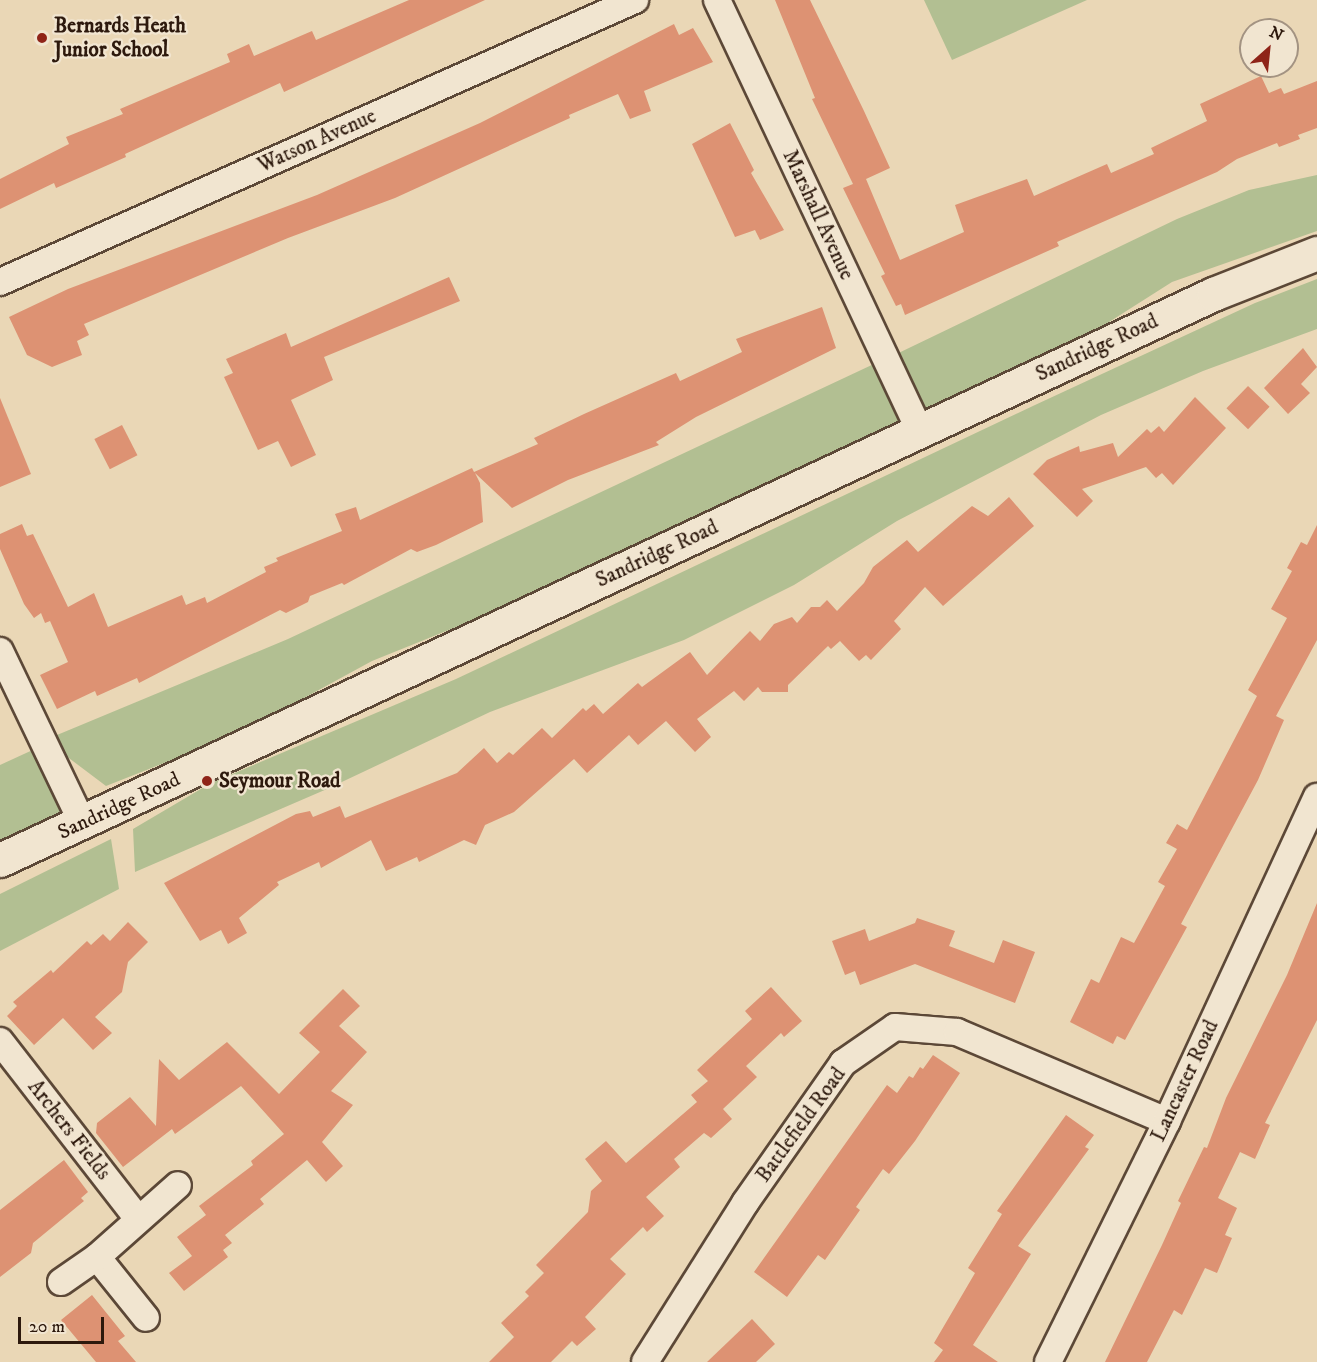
<!DOCTYPE html>
<style>
body{margin:0}
#map{position:relative;width:1317px;height:1362px;overflow:hidden;background:#ead7b6;font-family:"IM FELL DW Pica",serif}
div>[style]{position:absolute}
[style*='--x']{left:calc(var(--x)*1px);top:calc(var(--y)*1px);width:calc(var(--w)*1px);rotate:calc(var(--a)*1deg)}
.green>*{inset:0;background:#b2bf92}
.building>*{inset:0;background:#dd9273;transform-origin:0 0}
.roads{filter:drop-shadow(2px 0 #5c4837) drop-shadow(-2px 0 #5c4837) drop-shadow(0 2px #5c4837) drop-shadow(0 -2px #5c4837)}
.minor>*{height:26px;margin:-13px;padding:0 13px;transform-origin:13px;border-radius:13px;background:#f1e5d0}
.secondary>*{height:33px;margin:-16.5px;padding:0 16.5px;transform-origin:16.5px;border-radius:16.5px;background:#f1e5d0}
.dots>*{width:16px;height:16px;translate:-50% -50%;box-sizing:border-box;border:3px solid #f1e5d0;border-radius:50%}
span{translate:-50% -50%;white-space:nowrap;text-align:center;line-height:1.15;-webkit-text-stroke:4.5px #f1e5d0;paint-order:stroke}
.poi-label{font-size:21px;color:#2d190d;font-weight:700}
.left{translate:0 -50%;text-align:left}
.street-label{font-size:21px;color:#2d190d}
.north{position:absolute;left:1239px;top:18px;width:60px;height:60px;box-sizing:border-box;background:#f1e5d0;border:2px solid #a39382;border-radius:50%;rotate:27deg;font-size:16px;font-weight:700;line-height:24px;text-align:center;color:#2d190d}
.north::after{content:'';display:block;margin:auto;width:21px;height:27px;background:#8f2418;clip-path:polygon(50% 0,100% 100%,50% 72%,0 100%)}
.scale{position:absolute;left:18px;top:1317px;width:86px;height:27px;box-sizing:border-box;border:3px solid #2d190d;border-top:0;padding-left:8px;font-size:18px;line-height:21px;white-space:nowrap;color:#2d190d;-webkit-text-stroke:4px #f1e5d0;paint-order:stroke}
</style>
<div id="map">
<div class="green">
<div style="clip-path:polygon(924px 0,1087px 0,952px 60px)"></div>
<div style="clip-path:polygon(1317px 175px,1317px 231px,1172px 282px,1054px 357px,919px 430px,884px 360px,1177px 219px,1249px 190px)"></div>
<div style="clip-path:polygon(1317px 279px,1317px 329px,1203px 371px,1101px 415px,897px 521px,794px 585px,684px 640px,490px 712px,327px 789px,135px 872px,133px 829px,211px 783px,456px 679px,1035px 405px,1255px 303px)"></div>
<div style="clip-path:polygon(876px 363px,909px 425px,563px 584px,372px 661px,240px 733px,106px 786px,45px 740px,288px 639px)"></div>
<div style="clip-path:polygon(37px 748px,70px 814px,0 846px,0 765px)"></div>
<div style="clip-path:polygon(111px 839px,119px 889px,0 951px,0 894px)"></div>
</div>
<div class="building">
<div style="clip-path:polygon(409px 0,485px 0,284px 92px,280px 83px,125px 154px,126px 157px,56px 188px,54px 183px,0 209px,0 179px,69px 144px,66px 137px,123px 114px,120px 109px,230px 62px,227px 54px,249px 44px,254px 56px,312px 31px,316px 40px)"></div>
<div style="clip-path:polygon(775px 0,810px 0,864px 111px,890px 168px,866px 179px,900px 260px,964px 232px,955px 205px,1027px 179px,1034px 196px,1107px 164px,1111px 173px,1154px 154px,1151px 148px,1207px 121px,1200px 104px,1261px 76px,1269px 93px,1281px 88px,1284px 94px,1317px 81px,1317px 128px,1298px 135px,1300px 139px,1279px 147px,1277px 143px,1237px 159px,1217px 172px,1057px 242px,1059px 246px,905px 315px,901px 304px,896px 306px,881px 276px,885px 274px,843px 188px,853px 184px,812px 99px,815px 98px)"></div>
<div style="clip-path:polygon(674px 24px,679px 35px,693px 28px,713px 62px,644px 91px,651px 111px,630px 119px,618px 94px,569px 115px,570px 118px,395px 198px,288px 238px,84px 324px,89px 335px,77px 341px,82px 355px,52px 367px,27px 355px,9px 317px,68px 289px,317px 195px,480px 123px)"></div>
<div style="clip-path:polygon(730px 123px,754px 170px,751px 173px,784px 230px,760px 240px,755px 230px,735px 237px,692px 144px)"></div>
<div style="clip-path:polygon(449px 277px,460px 301px,324px 357px,333px 380px,291px 400px,316px 455px,291px 467px,278px 441px,258px 450px,224px 377px,233px 373px,226px 359px,286px 333px,291px 347px)"></div>
<div style="clip-path:polygon(822px 307px,836px 348px,696px 417px,656px 442px,659px 445px,568px 480px,512px 508px,475px 473px,480px 483px,483px 522px,436px 545px,417px 552px,411px 549px,344px 585px,342px 583px,310px 596px,308px 602px,286px 613px,280px 610px,139px 683px,137px 678px,97px 696px,95px 691px,57px 709px,40px 675px,68px 662px,50px 621px,45px 623px,41px 613px,34px 618px,24px 604px,0 549px,0 534px,22px 524px,27px 536px,33px 534px,68px 607px,94px 593px,108px 627px,182px 595px,186px 605px,205px 597px,207px 603px,266px 572px,264px 567px,278px 561px,276px 558px,342px 531px,335px 514px,356px 507px,360px 520px,472px 468px,474px 472px,538px 444px,534px 438px,584px 414px,676px 373px,680px 381px,742px 352px,736px 339px)"></div>
<div style="clip-path:polygon(1303px 348px,1317px 367px,1301px 384px,1310px 393px,1288px 414px,1264px 388px)"></div>
<div style="left:1248px;top:386px;width:30px;height:31px;rotate:44deg"></div>
<div style="clip-path:polygon(1195px 397px,1226px 428px,1173px 485px,1162px 473px,1156px 478px,1146px 467px,1082px 489px,1093px 501px,1077px 517px,1033px 474px,1047px 460px,1079px 446px,1080px 452px,1113px 443px,1118px 457px,1147px 429px,1151px 433px,1159px 426px,1164px 432px)"></div>
<div style="clip-path:polygon(0 398px,31px 474px,0 487px)"></div>
<div style="left:122px;top:425px;width:34px;height:31px;rotate:63deg"></div>
<div style="clip-path:polygon(1009px 497px,1034px 526px,943px 606px,925px 587px,894px 621px,901px 629px,871px 660px,866px 655px,859px 661px,840px 641px,831px 649px,828px 646px,788px 685px,788px 692px,762px 692px,758px 687px,744px 701px,734px 691px,697px 719px,711px 737px,695px 752px,666px 721px,638px 745px,629px 735px,587px 773px,574px 759px,514px 812px,485px 825px,476px 845px,464px 840px,419px 862px,417px 857px,386px 871px,371px 840px,321px 868px,319px 862px,277px 882px,279px 885px,239px 918px,247px 933px,228px 944px,221px 930px,200px 941px,164px 883px,296px 814px,310px 811px,313px 817px,340px 806px,345px 818px,457px 773px,484px 748px,497px 763px,509px 752px,513px 755px,542px 728px,552px 738px,583px 708px,586px 711px,594px 704px,603px 714px,638px 683px,642px 687px,690px 652px,707px 675px,750px 631px,760px 641px,774px 624px,792px 617px,797px 623px,811px 607px,820px 607px,827px 600px,837px 611px,864px 583px,873px 567px,907px 540px,918px 552px,972px 506px,988px 516px)"></div>
<div style="clip-path:polygon(1317px 525px,1317px 640px,1276px 716px,1284px 720px,1258px 780px,1181px 924px,1187px 927px,1125px 1040px,1117px 1036px,1113px 1044px,1070px 1022px,1091px 979px,1099px 983px,1121px 937px,1134px 943px,1165px 886px,1158px 882px,1177px 849px,1166px 843px,1177px 824px,1187px 830px,1257px 696px,1248px 690px,1287px 618px,1271px 609px,1292px 571px,1287px 568px,1301px 542px,1307px 545px)"></div>
<div style="clip-path:polygon(1317px 903px,1317px 1020px,1265px 1123px,1270px 1125px,1255px 1159px,1240px 1152px,1218px 1198px,1237px 1208px,1225px 1235px,1232px 1238px,1217px 1273px,1205px 1268px,1182px 1315px,1174px 1310px,1147px 1362px,1105px 1362px,1162px 1245px,1181px 1203px,1178px 1201px,1204px 1147px,1207px 1148px,1226px 1098px,1287px 975px)"></div>
<div style="clip-path:polygon(917px 918px,955px 931px,949px 946px,994px 963px,1003px 940px,1035px 952px,1015px 1003px,915px 964px,860px 985px,855px 971px,845px 975px,832px 941px,865px 929px,869px 941px,915px 923px)"></div>
<div style="clip-path:polygon(128px 922px,148px 942px,128px 962px,122px 992px,95px 1017px,112px 1033px,93px 1050px,63px 1018px,34px 1045px,7px 1016px,17px 1006px,13px 1002px,51px 970px,53px 973px,87px 941px,91px 945px,103px 934px,110px 941px)"></div>
<div style="clip-path:polygon(771px 987px,802px 1021px,784px 1037px,781px 1033px,746px 1066px,757px 1077px,723px 1109px,732px 1119px,711px 1138px,704px 1133px,674px 1159px,680px 1167px,646px 1197px,664px 1216px,647px 1232px,643px 1227px,610px 1259px,626px 1274px,585px 1317px,596px 1329px,577px 1346px,572px 1341px,551px 1362px,489px 1362px,514px 1337px,501px 1323px,529px 1296px,525px 1292px,544px 1273px,536px 1265px,588px 1212px,591px 1191px,602px 1181px,585px 1159px,606px 1141px,626px 1163px,697px 1102px,691px 1095px,708px 1081px,697px 1070px,752px 1019px,745px 1011px)"></div>
<div style="clip-path:polygon(343px 989px,360px 1006px,339px 1026px,367px 1052px,331px 1091px,353px 1105px,322px 1142px,343px 1166px,326px 1182px,307px 1160px,260px 1199px,264px 1204px,225px 1235px,232px 1243px,223px 1250px,228px 1257px,184px 1291px,169px 1273px,192px 1256px,177px 1237px,206px 1215px,199px 1206px,253px 1165px,251px 1161px,284px 1134px,241px 1086px,175px 1134px,172px 1129px,123px 1167px,96px 1133px,97px 1123px,130px 1097px,156px 1126px,159px 1059px,179px 1080px,227px 1042px,279px 1094px,320px 1052px,299px 1033px)"></div>
<div style="clip-path:polygon(933px 1055px,960px 1073px,915px 1141px,889px 1174px,883px 1169px,856px 1207px,860px 1210px,825px 1260px,818px 1255px,787px 1297px,754px 1272px,887px 1085px,897px 1093px,909px 1076px,913px 1078px,920px 1067px,923px 1069px)"></div>
<div style="clip-path:polygon(1066px 1115px,1094px 1135px,1085px 1147px,1089px 1149px,1018px 1246px,1031px 1254px,973px 1345px,998px 1362px,934px 1362px,943px 1350px,934px 1343px,975px 1273px,968px 1268px,1002px 1214px,997px 1211px)"></div>
<div style="clip-path:polygon(64px 1160px,88px 1192px,81px 1198px,84px 1201px,33px 1243px,31px 1253px,0 1277px,0 1210px)"></div>
<div style="clip-path:polygon(92px 1295px,125px 1336px,118px 1341px,136px 1362px,96px 1362px,61px 1320px)"></div>
<div style="clip-path:polygon(752px 1319px,775px 1344px,756px 1362px,707px 1362px)"></div>
</div>
<div class="roads">
<div class="minor">
<div style="--x:717;--y:0;--w:475;--a:64.8"></div>
<div style="--x:0;--y:282;--w:695;--a:-23.95"></div>
<div style="--x:0;--y:651;--w:192;--a:64.4"></div>
<div style="--x:0;--y:1041;--w:225;--a:52.2"></div>
<div style="--x:97;--y:1257;--w:78;--a:51.2"></div>
<div style="--x:61;--y:1282;--w:44;--a:-34.8"></div>
<div style="--x:97;--y:1257;--w:108;--a:-41.6"></div>
<div style="--x:645;--y:1362;--w:188;--a:-57.8"></div>
<div style="--x:745;--y:1203;--w:171;--a:-55"></div>
<div style="--x:843;--y:1063;--w:63;--a:-34.7"></div>
<div style="--x:895;--y:1027;--w:62;--a:4.6"></div>
<div style="--x:957;--y:1032;--w:228;--a:23"></div>
<div style="--x:1048;--y:1362;--w:269;--a:-63.7"></div>
<div style="--x:1167;--y:1121;--w:357;--a:-65.2"></div>
</div>
<div class="secondary">
<div style="--x:0;--y:860;--w:1339;--a:-25.01"></div>
<div style="--x:1213;--y:294;--w:112;--a:-21.5"></div>
</div>
</div>
<div class="dots">
<div style="left:42px;top:38px;background:#8f2418"></div>
<div style="left:207px;top:781px;background:#8f2418"></div>
</div>
<div class="poi-label">
<span class="left" style="left:54px;top:38px">Bernards Heath<br>Junior School</span>
<span class="left" style="left:219px;top:781px">Seymour Road</span>
</div>
<div class="street-label">
<span style="left:317px;top:141px;rotate:-24deg">Watson Avenue</span>
<span style="left:818px;top:215px;rotate:65deg">Marshall Avenue</span>
<span style="left:1097px;top:348px;rotate:-25deg">Sandridge Road</span>
<span style="left:657px;top:554px;rotate:-25deg">Sandridge Road</span>
<span style="left:119px;top:806px;rotate:-25deg">Sandridge Road</span>
<span style="left:1185px;top:1081px;rotate:-65deg">Lancaster Road</span>
<span style="left:801px;top:1125px;rotate:-54deg">Battlefield Road</span>
<span style="left:69px;top:1130px;rotate:52deg">Archers Fields</span>
</div>
<div class="north">N</div>
<div class="scale">20 m</div>
</div>
